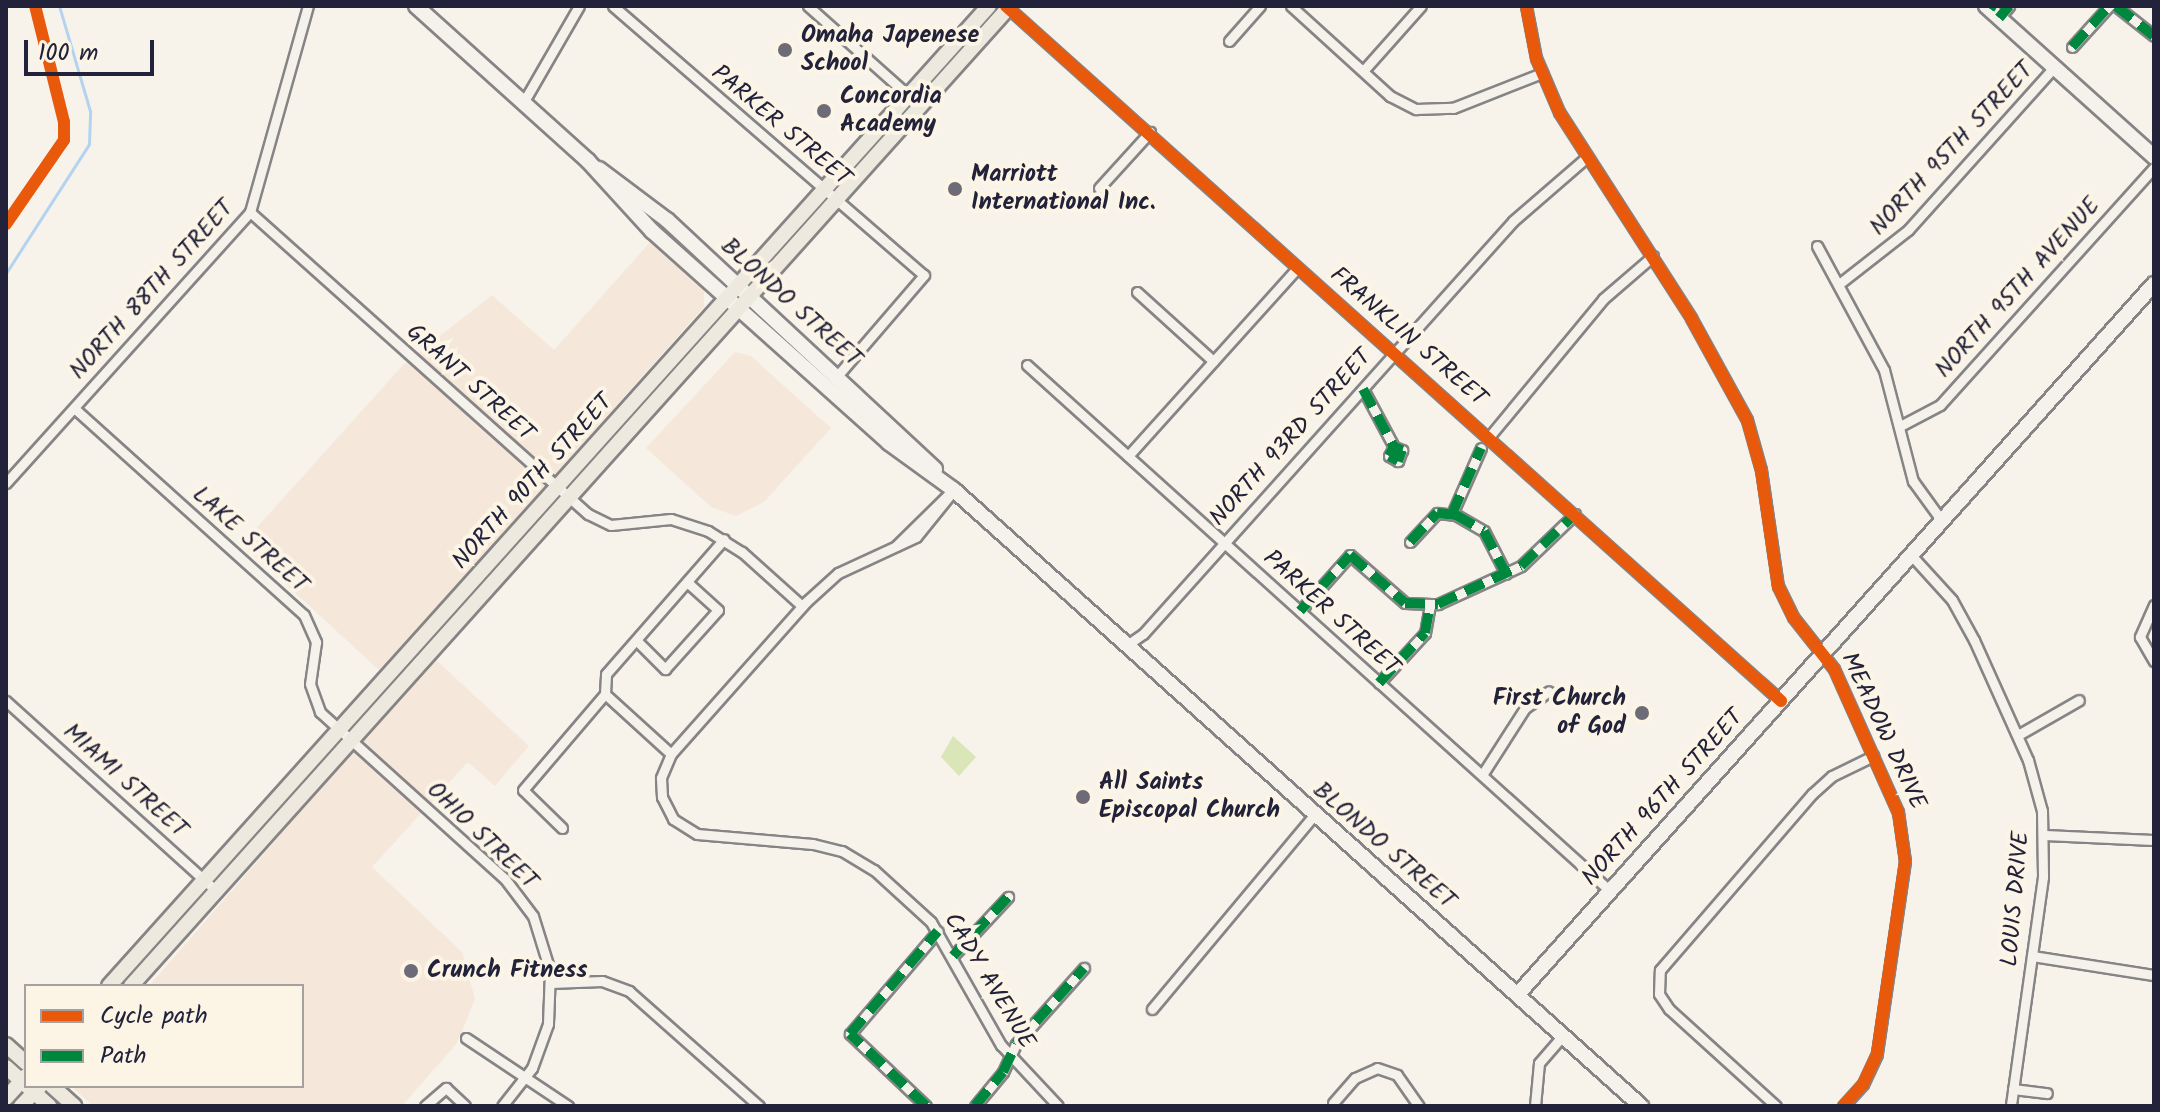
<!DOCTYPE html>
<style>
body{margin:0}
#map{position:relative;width:2160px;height:1112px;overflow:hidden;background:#f7f3ea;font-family:Kalam,sans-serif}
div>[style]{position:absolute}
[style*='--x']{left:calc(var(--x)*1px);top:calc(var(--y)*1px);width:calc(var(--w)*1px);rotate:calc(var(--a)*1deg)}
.built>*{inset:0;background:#f5e8da}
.green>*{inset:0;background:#dae5b8}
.stream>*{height:3px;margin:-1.5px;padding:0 1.5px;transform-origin:1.5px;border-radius:1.5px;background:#b4d3f0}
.roads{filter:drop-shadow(2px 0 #868485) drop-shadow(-2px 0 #868485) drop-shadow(0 2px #868485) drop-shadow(0 -2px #868485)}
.street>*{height:9px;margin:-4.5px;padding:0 4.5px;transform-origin:4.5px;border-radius:4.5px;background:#f5f2ec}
.secondary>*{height:14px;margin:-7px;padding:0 7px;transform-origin:7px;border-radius:7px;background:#f5f2ec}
.primary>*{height:14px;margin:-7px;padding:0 7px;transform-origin:7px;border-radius:7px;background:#eee9df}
.quiet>*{height:10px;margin-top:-5px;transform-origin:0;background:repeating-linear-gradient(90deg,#00873e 0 20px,transparent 0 30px)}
.cycleway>*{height:12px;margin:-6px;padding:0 6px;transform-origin:6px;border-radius:6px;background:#e8590c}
.dots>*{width:22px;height:22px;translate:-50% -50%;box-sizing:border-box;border:4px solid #fcf5e5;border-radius:50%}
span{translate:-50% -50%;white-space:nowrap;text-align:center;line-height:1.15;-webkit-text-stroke:8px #fcf5e5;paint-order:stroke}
.poi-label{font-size:24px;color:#22223b;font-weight:700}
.left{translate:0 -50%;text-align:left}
.right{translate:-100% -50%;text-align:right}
.street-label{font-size:24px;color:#22223b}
.frame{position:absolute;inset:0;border:8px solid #22223b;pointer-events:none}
.legend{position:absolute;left:24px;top:984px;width:280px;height:104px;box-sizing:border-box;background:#fcf5e5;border:2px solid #a5a1a1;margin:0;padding:10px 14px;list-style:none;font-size:24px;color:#22223b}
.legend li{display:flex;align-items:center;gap:16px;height:40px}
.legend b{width:40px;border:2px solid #a5a1a1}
.scale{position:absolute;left:24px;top:40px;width:130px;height:36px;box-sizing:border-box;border:4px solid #22223b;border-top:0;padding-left:10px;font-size:24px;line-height:28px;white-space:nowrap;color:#22223b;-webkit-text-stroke:6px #fcf5e5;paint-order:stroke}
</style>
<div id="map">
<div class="built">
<div style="clip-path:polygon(651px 241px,704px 288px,704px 307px,380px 671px,242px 544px,403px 365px,492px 295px,554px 350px)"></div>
<div style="clip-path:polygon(735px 352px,751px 356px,831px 428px,764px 502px,736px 516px,711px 507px,646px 448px)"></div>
<div style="clip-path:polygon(434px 658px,529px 746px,495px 786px,468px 762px,372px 867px,462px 952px,475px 999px,457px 1043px,402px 1106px,93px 1106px,71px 1086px,302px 1086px,302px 986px,149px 986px)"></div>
</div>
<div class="green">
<div style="clip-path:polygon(953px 736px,976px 757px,959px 776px,941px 757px)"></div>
</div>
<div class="stream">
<div style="--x:6;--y:273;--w:153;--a:-57.2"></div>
<div style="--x:89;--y:144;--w:33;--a:-88"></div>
<div style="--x:90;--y:111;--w:109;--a:-106.4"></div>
</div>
<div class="roads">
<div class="street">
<div style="--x:613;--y:6;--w:411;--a:40.9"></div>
<div style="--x:924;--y:275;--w:132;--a:130.7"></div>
<div style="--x:808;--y:6;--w:135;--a:41.7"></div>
<div style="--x:1006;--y:6;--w:1041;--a:41.88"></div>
<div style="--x:1291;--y:6;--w:134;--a:42.3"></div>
<div style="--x:1390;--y:96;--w:29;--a:27"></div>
<div style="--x:1416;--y:109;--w:37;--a:-2"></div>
<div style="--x:1453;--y:108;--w:96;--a:-21.5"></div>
<div style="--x:1526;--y:6;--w:53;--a:79.1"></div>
<div style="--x:1536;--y:58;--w:59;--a:66.9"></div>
<div style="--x:1559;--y:112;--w:245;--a:57.3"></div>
<div style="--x:1691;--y:318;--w:116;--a:61.2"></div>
<div style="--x:1747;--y:420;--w:52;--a:74.4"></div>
<div style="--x:1761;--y:470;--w:117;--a:81.7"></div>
<div style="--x:1778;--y:586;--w:34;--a:64"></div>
<div style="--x:1793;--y:617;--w:66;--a:51.7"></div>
<div style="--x:1834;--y:669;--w:157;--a:65.9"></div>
<div style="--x:1898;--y:812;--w:49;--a:81.9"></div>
<div style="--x:1905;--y:861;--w:195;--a:98.3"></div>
<div style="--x:1877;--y:1054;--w:33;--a:115"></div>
<div style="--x:1863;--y:1084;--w:30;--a:132"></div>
<div style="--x:2116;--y:6;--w:48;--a:38.3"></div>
<div style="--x:1999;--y:18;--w:16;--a:-50"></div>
<div style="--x:1229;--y:41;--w:47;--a:-48.5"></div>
<div style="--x:2072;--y:47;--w:55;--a:-47.9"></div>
<div style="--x:1363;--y:71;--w:87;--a:-48.3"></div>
<div style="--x:523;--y:103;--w:112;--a:-60"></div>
<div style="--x:1099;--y:188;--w:76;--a:-47.7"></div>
<div style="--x:250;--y:212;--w:453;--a:41.8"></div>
<div style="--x:588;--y:514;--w:25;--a:26"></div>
<div style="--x:611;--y:525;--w:60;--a:-5.7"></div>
<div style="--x:671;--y:519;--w:39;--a:18"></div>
<div style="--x:708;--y:531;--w:40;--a:32"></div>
<div style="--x:742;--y:552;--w:81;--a:42"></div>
<div style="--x:1817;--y:246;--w:141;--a:61.6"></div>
<div style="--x:1884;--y:370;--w:115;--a:75.4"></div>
<div style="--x:1913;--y:481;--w:49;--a:54.1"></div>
<div style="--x:1839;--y:284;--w:88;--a:-38"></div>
<div style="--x:1908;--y:230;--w:219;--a:-48.1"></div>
<div style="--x:1137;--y:292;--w:103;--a:42.2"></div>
<div style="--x:1027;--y:365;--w:784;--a:42.05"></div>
<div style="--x:1363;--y:389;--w:66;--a:61.9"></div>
<div style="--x:1394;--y:447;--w:9;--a:21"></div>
<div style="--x:1402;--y:450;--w:12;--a:110"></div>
<div style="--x:1398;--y:461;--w:10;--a:-151"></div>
<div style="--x:1389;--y:456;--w:10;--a:-61"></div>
<div style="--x:74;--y:408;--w:309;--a:42"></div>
<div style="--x:304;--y:615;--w:30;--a:66"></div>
<div style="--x:316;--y:642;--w:42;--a:98.1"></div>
<div style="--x:310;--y:684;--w:30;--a:70"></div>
<div style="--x:320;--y:712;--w:249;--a:42.1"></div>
<div style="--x:505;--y:879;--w:46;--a:52.9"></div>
<div style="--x:533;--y:916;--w:58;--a:72.8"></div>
<div style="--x:550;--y:971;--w:53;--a:92.2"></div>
<div style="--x:548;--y:1024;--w:47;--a:110"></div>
<div style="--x:532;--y:1068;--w:48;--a:128.3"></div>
<div style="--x:1902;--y:425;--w:43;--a:-27.8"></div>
<div style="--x:1940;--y:405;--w:320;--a:-48"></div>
<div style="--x:1489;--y:437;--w:179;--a:-50.4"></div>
<div style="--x:1603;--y:299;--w:66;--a:-40.7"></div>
<div style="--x:1128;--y:456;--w:253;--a:-48"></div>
<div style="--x:6;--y:483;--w:365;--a:-48"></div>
<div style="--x:250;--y:212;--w:214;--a:-74.3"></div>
<div style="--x:954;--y:490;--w:60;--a:129"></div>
<div style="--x:916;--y:537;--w:86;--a:155.2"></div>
<div style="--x:838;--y:573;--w:43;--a:137.8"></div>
<div style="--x:806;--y:602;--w:203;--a:131.6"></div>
<div style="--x:671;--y:754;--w:26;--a:113"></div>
<div style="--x:661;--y:778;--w:19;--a:87"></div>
<div style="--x:662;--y:797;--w:25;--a:63"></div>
<div style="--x:673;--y:819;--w:28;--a:32"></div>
<div style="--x:697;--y:834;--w:116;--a:4.9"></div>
<div style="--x:813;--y:844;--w:30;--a:14"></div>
<div style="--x:842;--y:851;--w:37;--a:31"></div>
<div style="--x:874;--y:870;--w:77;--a:42.4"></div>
<div style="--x:931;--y:922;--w:142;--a:60.4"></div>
<div style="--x:1001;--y:1045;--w:83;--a:46.9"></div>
<div style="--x:1452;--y:514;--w:72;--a:-66.3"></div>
<div style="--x:1410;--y:542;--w:40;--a:-47"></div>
<div style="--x:1437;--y:513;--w:19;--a:6"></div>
<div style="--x:1456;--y:515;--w:32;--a:30"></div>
<div style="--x:1484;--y:531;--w:48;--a:62.9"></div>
<div style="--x:896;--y:546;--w:77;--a:-44.5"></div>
<div style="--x:1912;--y:556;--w:59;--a:47.7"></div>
<div style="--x:1952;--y:600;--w:46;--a:61.2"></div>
<div style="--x:1974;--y:640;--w:132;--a:65.8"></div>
<div style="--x:2028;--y:760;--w:53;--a:74.6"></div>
<div style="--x:2042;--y:811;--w:66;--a:89.1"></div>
<div style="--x:2043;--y:877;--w:231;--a:98"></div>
<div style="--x:2154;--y:605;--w:35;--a:114"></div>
<div style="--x:2140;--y:637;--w:28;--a:60"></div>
<div style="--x:1300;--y:611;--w:75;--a:-48.2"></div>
<div style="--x:1350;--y:555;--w:73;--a:41.1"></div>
<div style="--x:1405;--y:603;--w:33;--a:2"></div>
<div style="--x:1438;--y:604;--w:91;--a:-24.6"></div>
<div style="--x:1521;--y:566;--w:75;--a:-43.9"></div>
<div style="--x:637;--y:641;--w:40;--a:45"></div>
<div style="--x:665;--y:669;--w:79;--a:-48.1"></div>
<div style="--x:718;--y:610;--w:42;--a:-137.9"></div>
<div style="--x:1127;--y:645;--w:19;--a:-35"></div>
<div style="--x:1143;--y:634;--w:554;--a:-48.14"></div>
<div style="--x:1513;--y:221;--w:98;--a:-40.9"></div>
<div style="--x:1379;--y:683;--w:68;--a:-47.4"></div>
<div style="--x:1425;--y:633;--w:28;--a:-80"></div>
<div style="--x:605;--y:694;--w:20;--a:-87"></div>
<div style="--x:606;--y:674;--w:179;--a:-48.8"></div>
<div style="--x:6;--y:701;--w:283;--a:42.1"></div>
<div style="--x:2018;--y:735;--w:70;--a:-29.8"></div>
<div style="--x:1482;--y:775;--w:80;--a:-57.3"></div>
<div style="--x:1525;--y:708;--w:29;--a:-35"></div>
<div style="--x:562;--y:828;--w:54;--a:-135.7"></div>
<div style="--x:523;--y:790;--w:126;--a:-49.5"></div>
<div style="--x:605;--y:694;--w:89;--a:42.3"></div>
<div style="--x:2044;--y:835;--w:110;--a:2.6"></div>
<div style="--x:953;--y:956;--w:81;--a:-47"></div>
<div style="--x:2032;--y:956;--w:123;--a:8.9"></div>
<div style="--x:551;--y:983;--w:51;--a:-2.2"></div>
<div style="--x:602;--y:981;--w:29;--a:20"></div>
<div style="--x:629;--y:991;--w:174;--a:41.5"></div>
<div style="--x:1152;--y:1009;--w:254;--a:-50.1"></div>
<div style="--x:466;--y:1038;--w:123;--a:33.7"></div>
<div style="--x:2013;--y:1089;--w:34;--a:7"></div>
<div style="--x:1333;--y:1103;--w:33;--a:-49"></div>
<div style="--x:1355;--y:1078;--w:24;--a:-24"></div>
<div style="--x:1377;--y:1068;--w:21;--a:19"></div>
<div style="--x:1397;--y:1075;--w:38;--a:55"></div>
<div style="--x:425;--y:1106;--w:28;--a:-41"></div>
<div style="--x:446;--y:1088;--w:26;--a:43"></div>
<div style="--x:926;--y:1106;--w:105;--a:-136.5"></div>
<div style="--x:850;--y:1034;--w:135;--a:-49.5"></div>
<div style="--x:975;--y:1106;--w:44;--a:-50.5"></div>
<div style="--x:1003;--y:1072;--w:31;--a:-65"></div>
<div style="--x:1016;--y:1044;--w:102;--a:-48.2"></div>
<div style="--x:1535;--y:1106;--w:43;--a:-84.7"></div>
<div style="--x:1539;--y:1063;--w:37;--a:-49"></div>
<div style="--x:1776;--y:1106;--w:144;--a:-137.8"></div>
<div style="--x:1669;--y:1009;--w:18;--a:-124"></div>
<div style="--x:1659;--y:994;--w:24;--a:-88"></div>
<div style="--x:1660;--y:970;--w:233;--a:-49.2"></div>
<div style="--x:1812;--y:794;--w:27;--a:-42"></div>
<div style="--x:1832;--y:776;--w:46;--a:-26"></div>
</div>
<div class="secondary">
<div style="--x:416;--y:6;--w:232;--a:42"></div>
<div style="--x:588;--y:161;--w:95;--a:47.6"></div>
<div style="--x:652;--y:231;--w:318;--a:41.8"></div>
<div style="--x:889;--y:443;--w:80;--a:35.9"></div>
<div style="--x:954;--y:490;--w:923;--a:41.88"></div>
<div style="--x:1986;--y:6;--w:226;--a:41.9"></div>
<div style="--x:599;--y:169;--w:85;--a:36.9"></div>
<div style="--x:667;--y:220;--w:366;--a:42.9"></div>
<div style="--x:1518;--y:994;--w:953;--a:-48.15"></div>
</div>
<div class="primary">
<div style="--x:109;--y:986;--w:1317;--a:-48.08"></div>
<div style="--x:131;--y:986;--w:1316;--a:-48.11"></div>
<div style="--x:6;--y:1045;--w:27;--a:42"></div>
<div style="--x:6;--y:1067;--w:27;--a:42"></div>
<div style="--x:27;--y:1086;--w:30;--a:42"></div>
<div style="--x:52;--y:1086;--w:30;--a:42"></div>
<div style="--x:6;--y:1098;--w:30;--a:-48"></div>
<div style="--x:21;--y:1106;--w:28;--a:-46"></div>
</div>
</div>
<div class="quiet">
<div style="--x:2116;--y:6;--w:48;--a:38.3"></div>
<div style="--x:1990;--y:9;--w:4;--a:-56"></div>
<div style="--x:1999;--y:18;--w:16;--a:-50"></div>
<div style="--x:2072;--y:47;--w:55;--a:-47.9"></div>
<div style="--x:1363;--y:389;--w:66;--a:61.9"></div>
<div style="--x:1394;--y:447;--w:9;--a:21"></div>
<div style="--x:1402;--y:450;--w:12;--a:110"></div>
<div style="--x:1398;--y:461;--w:10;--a:-151"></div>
<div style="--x:1389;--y:456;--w:10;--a:-61"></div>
<div style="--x:1452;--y:514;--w:72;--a:-66.3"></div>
<div style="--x:1410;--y:542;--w:40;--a:-47"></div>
<div style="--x:1437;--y:513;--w:19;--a:6"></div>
<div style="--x:1456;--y:515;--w:32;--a:30"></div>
<div style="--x:1484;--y:531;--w:48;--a:62.9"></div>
<div style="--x:1300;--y:611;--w:75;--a:-48.2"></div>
<div style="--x:1350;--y:555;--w:73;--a:41.1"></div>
<div style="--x:1405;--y:603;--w:33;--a:2"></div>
<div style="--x:1438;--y:604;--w:91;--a:-24.6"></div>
<div style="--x:1521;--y:566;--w:75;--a:-43.9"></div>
<div style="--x:1379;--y:683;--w:68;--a:-47.4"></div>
<div style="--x:1425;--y:633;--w:28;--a:-80"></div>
<div style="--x:953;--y:956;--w:81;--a:-47"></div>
<div style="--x:926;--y:1106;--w:105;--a:-136.5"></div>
<div style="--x:850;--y:1034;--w:135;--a:-49.5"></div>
<div style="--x:975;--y:1106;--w:44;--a:-50.5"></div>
<div style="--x:1003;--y:1072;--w:31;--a:-65"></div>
<div style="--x:1016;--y:1044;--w:102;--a:-48.2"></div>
</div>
<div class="cycleway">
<div style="--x:1006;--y:6;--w:1041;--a:41.88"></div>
<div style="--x:1526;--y:6;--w:53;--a:79.1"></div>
<div style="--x:1536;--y:58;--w:59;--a:66.9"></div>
<div style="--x:1559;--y:112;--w:245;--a:57.3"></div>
<div style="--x:1691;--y:318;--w:116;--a:61.2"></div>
<div style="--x:1747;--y:420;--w:52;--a:74.4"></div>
<div style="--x:1761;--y:470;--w:117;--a:81.7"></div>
<div style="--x:1778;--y:586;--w:34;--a:64"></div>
<div style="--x:1793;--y:617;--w:66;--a:51.7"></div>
<div style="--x:1834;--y:669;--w:157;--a:65.9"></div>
<div style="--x:1898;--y:812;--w:49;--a:81.9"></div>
<div style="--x:1905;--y:861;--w:195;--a:98.3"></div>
<div style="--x:1877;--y:1054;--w:33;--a:115"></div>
<div style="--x:1863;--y:1084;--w:30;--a:132"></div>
<div style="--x:6;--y:224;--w:102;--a:-55.4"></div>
<div style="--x:64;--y:140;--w:18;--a:-90"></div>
<div style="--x:64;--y:122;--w:120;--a:-104"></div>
</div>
<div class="dots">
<div style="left:785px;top:50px;background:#6d6b78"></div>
<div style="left:824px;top:111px;background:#6d6b78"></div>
<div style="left:955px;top:189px;background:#6d6b78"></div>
<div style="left:1642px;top:713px;background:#6d6b78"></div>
<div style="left:1083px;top:797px;background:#6d6b78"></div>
<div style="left:411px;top:971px;background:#6d6b78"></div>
</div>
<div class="poi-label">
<span class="left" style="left:801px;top:50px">Omaha Japenese<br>School</span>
<span class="left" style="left:840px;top:111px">Concordia<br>Academy</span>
<span class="left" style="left:971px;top:189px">Marriott<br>International Inc.</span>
<span class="right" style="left:1626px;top:713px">First Church<br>of God</span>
<span class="left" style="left:1099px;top:797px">All Saints<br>Episcopal Church</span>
<span class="left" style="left:427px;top:971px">Crunch Fitness</span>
</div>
<div class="street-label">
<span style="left:781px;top:126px;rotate:40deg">PARKER STREET</span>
<span style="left:1952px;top:149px;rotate:-47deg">NORTH 95TH STREET</span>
<span style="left:2018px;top:288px;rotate:-48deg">NORTH 95TH AVENUE</span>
<span style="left:152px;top:290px;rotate:-48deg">NORTH 88TH STREET</span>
<span style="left:791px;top:303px;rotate:42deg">BLONDO STREET</span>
<span style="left:1408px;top:337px;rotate:41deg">FRANKLIN STREET</span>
<span style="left:470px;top:383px;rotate:42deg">GRANT STREET</span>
<span style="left:1291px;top:438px;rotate:-48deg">NORTH 93RD STREET</span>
<span style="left:533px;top:482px;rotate:-48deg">NORTH 90TH STREET</span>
<span style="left:250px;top:540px;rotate:42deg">LAKE STREET</span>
<span style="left:1331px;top:613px;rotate:42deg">PARKER STREET</span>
<span style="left:1883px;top:731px;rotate:65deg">MEADOW DRIVE</span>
<span style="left:125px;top:781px;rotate:42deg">MIAMI STREET</span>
<span style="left:1663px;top:798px;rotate:-48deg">NORTH 96TH STREET</span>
<span style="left:482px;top:836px;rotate:44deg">OHIO STREET</span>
<span style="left:1384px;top:846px;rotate:41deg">BLONDO STREET</span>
<span style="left:2016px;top:899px;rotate:-85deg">LOUIS DRIVE</span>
<span style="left:989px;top:981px;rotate:59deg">CADY AVENUE</span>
</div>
<div class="frame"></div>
<ul class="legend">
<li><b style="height:10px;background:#e8590c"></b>Cycle path</li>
<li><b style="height:10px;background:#00873e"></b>Path</li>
</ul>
<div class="scale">100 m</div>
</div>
